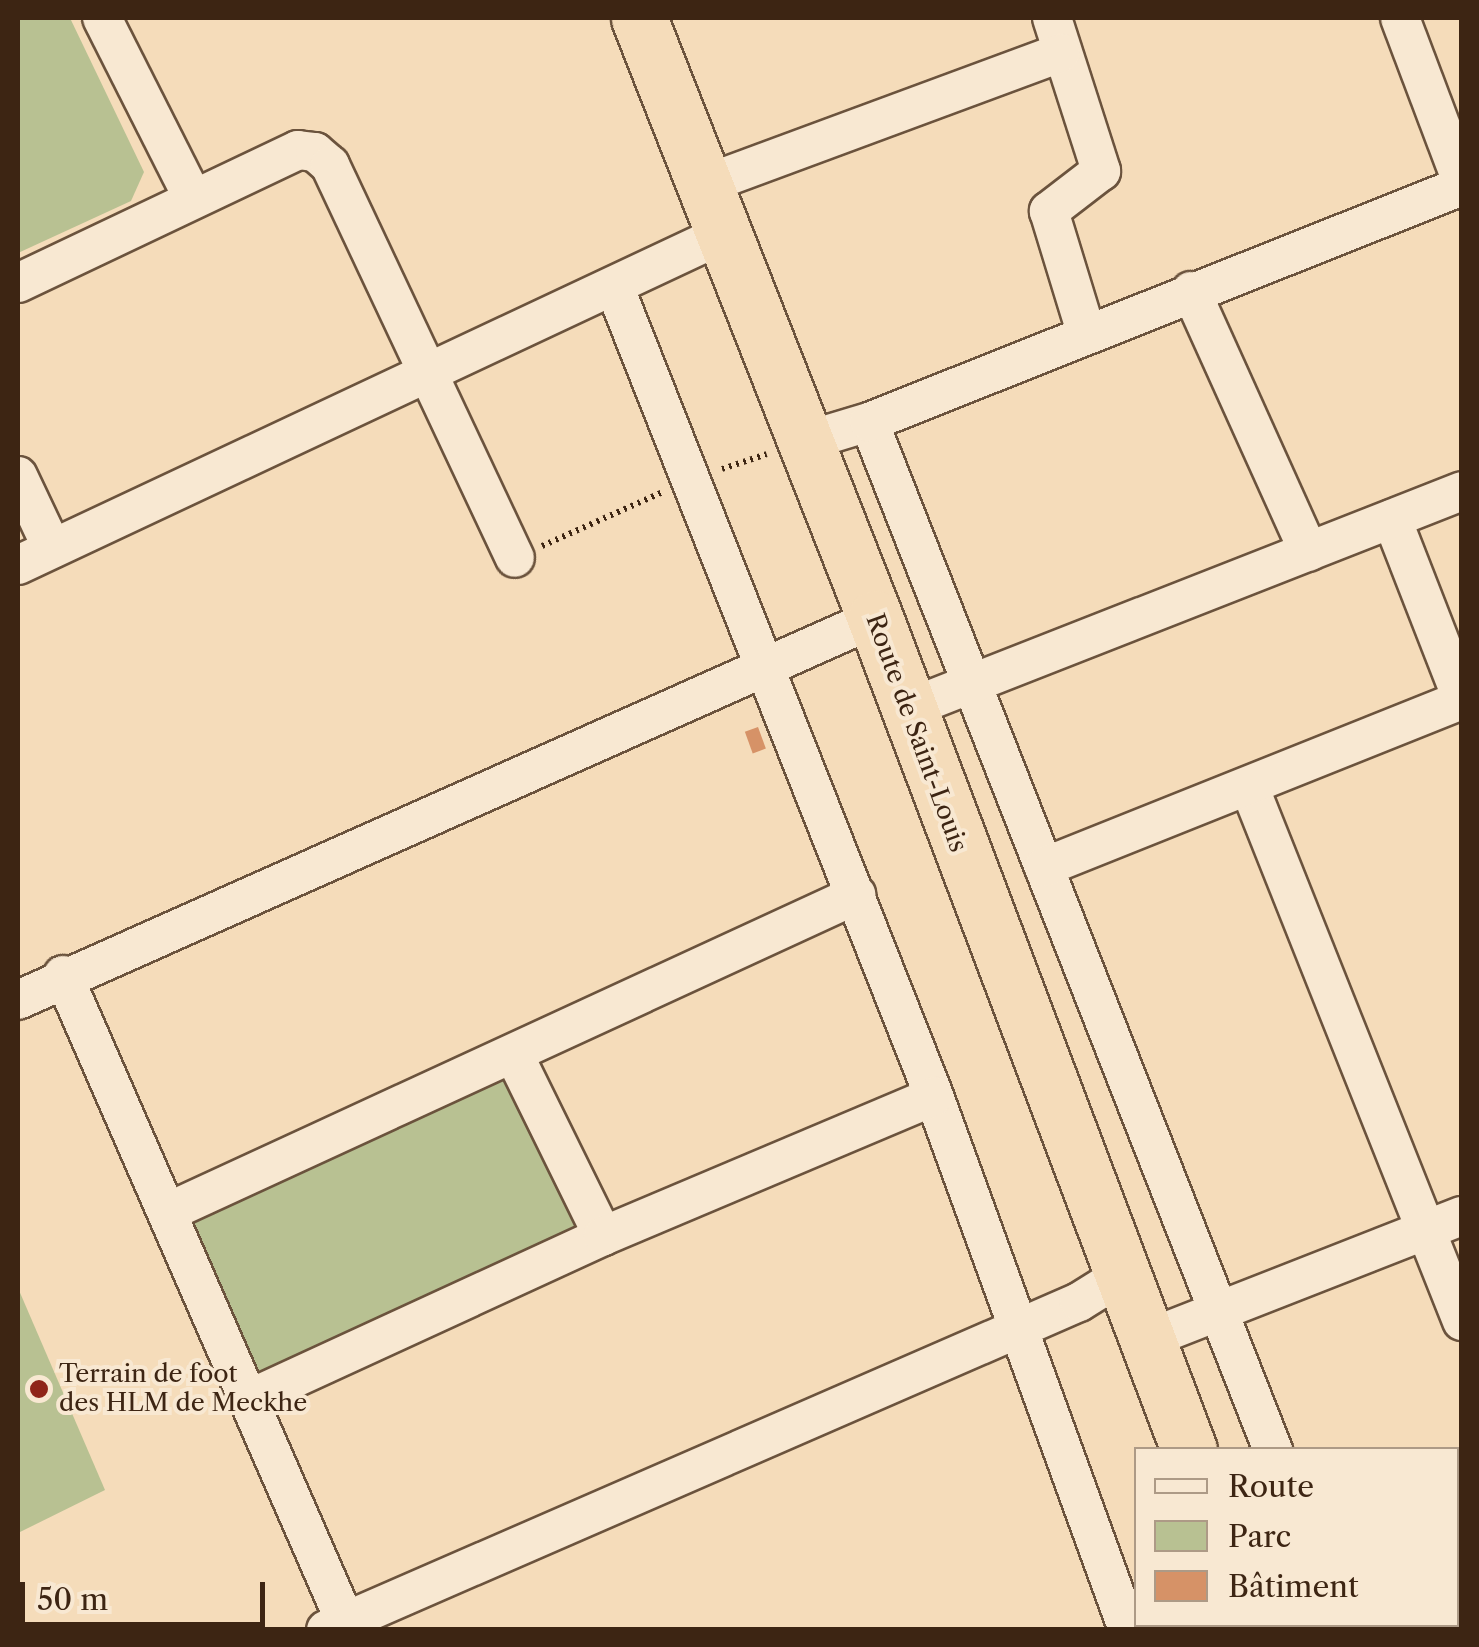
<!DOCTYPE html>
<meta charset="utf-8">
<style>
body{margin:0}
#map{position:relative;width:1479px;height:1647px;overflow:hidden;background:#f5dcba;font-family:"Libre Caslon Text",serif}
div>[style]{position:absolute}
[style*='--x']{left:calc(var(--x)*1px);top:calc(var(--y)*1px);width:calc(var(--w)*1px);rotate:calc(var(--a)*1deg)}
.green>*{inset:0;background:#b8c192;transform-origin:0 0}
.building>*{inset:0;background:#d69267;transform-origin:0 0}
.path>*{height:6px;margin-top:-3px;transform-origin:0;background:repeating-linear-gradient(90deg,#3d2513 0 2.5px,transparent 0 7.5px)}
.roads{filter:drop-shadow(2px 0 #6b533d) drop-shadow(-2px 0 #6b533d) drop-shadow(0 2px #6b533d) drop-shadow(0 -2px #6b533d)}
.street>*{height:38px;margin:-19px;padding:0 19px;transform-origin:19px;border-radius:19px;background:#f8e8d2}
.highway>*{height:55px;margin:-27.5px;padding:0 27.5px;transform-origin:27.5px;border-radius:27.5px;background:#f5dcba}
.dots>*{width:28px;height:28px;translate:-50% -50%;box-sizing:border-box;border:5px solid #f8e8d2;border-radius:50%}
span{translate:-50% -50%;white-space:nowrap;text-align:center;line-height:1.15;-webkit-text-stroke:8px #f8e8d2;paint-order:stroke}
.street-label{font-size:25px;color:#3d2513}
.poi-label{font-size:25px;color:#3d2513}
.left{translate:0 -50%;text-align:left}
.frame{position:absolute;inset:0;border:20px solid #3d2513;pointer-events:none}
.legend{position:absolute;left:1134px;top:1447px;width:325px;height:180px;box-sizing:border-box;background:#f8e8d2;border:2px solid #ad9a86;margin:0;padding:12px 18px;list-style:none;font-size:30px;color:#3d2513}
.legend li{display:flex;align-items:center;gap:20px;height:50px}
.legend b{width:50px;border:2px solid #ad9a86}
.scale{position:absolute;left:20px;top:1582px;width:245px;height:45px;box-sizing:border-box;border:5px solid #3d2513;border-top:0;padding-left:12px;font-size:30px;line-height:35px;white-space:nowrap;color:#3d2513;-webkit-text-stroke:8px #f8e8d2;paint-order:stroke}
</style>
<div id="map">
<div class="green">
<div style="clip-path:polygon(18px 18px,70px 18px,144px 172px,131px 201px,18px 253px)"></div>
<div style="left:514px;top:1055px;width:202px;height:372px;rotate:64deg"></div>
<div style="clip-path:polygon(18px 1288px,105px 1490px,18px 1533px)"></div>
</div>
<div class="building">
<div style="left:758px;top:727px;width:23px;height:14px;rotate:70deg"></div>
<div style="clip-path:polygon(1462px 1451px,1462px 1630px,1365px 1630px,1363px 1624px,1456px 1624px)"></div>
</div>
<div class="path">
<div style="--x:722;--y:469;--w:47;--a:-18.4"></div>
<div style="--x:542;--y:546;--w:133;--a:-24.1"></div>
</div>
<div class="roads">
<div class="street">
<div style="--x:102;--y:18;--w:202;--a:63.2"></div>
<div style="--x:1052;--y:18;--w:161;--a:72.2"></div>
<div style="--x:1101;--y:171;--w:66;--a:142.4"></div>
<div style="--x:1049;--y:211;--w:127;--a:73"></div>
<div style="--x:1400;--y:18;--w:175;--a:69.3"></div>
<div style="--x:706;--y:184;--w:378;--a:-20.3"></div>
<div style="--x:18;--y:283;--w:310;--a:-25.4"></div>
<div style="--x:298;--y:150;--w:17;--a:7"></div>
<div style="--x:315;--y:152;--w:20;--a:41"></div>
<div style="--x:330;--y:165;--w:434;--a:64.8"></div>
<div style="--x:614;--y:286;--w:871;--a:68.44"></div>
<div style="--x:934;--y:1096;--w:568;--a:70.03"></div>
<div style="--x:1191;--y:291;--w:286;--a:65.7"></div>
<div style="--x:869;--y:422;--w:1105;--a:68.55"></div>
<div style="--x:806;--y:441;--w:66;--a:-16.8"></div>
<div style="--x:869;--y:422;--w:638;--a:-21.7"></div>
<div style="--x:18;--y:476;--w:80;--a:64.7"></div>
<div style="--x:1392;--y:519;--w:193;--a:68.7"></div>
<div style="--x:18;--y:565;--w:779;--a:-25.15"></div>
<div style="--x:907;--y:709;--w:596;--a:-21.44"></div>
<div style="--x:1249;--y:786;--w:576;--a:68.29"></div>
<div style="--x:1044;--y:867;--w:450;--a:-21.8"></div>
<div style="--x:63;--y:975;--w:705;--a:66.42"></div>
<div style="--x:18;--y:1000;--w:938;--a:-24.02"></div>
<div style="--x:514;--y:1055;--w:202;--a:63.8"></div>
<div style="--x:168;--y:1212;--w:758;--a:-24.74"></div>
<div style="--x:1145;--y:1340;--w:340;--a:-21.4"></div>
<div style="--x:249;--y:1399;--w:390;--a:-24.7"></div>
<div style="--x:603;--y:1236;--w:359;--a:-22.9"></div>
<div style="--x:1341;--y:1624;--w:6;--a:72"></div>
<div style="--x:326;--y:1630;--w:821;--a:-23.54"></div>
<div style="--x:1079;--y:1302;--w:47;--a:-32"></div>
</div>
<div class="highway">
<div style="--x:639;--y:18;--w:645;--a:68.53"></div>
<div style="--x:875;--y:618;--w:889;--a:69.32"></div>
<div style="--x:1258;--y:1624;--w:6;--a:72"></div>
</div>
</div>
<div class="dots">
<div style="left:39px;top:1389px;background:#8f2418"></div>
</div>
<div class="street-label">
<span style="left:916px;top:733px;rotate:70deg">Route de Saint-Louis</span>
</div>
<div class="poi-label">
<span class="left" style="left:59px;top:1389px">Terrain de foot<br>des HLM de Meckhe</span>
</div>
<div class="frame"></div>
<ul class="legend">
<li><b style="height:12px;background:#f8e8d2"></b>Route</li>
<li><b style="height:28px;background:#b8c192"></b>Parc</li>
<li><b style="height:28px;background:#d69267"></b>Bâtiment</li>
</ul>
<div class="scale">50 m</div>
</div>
